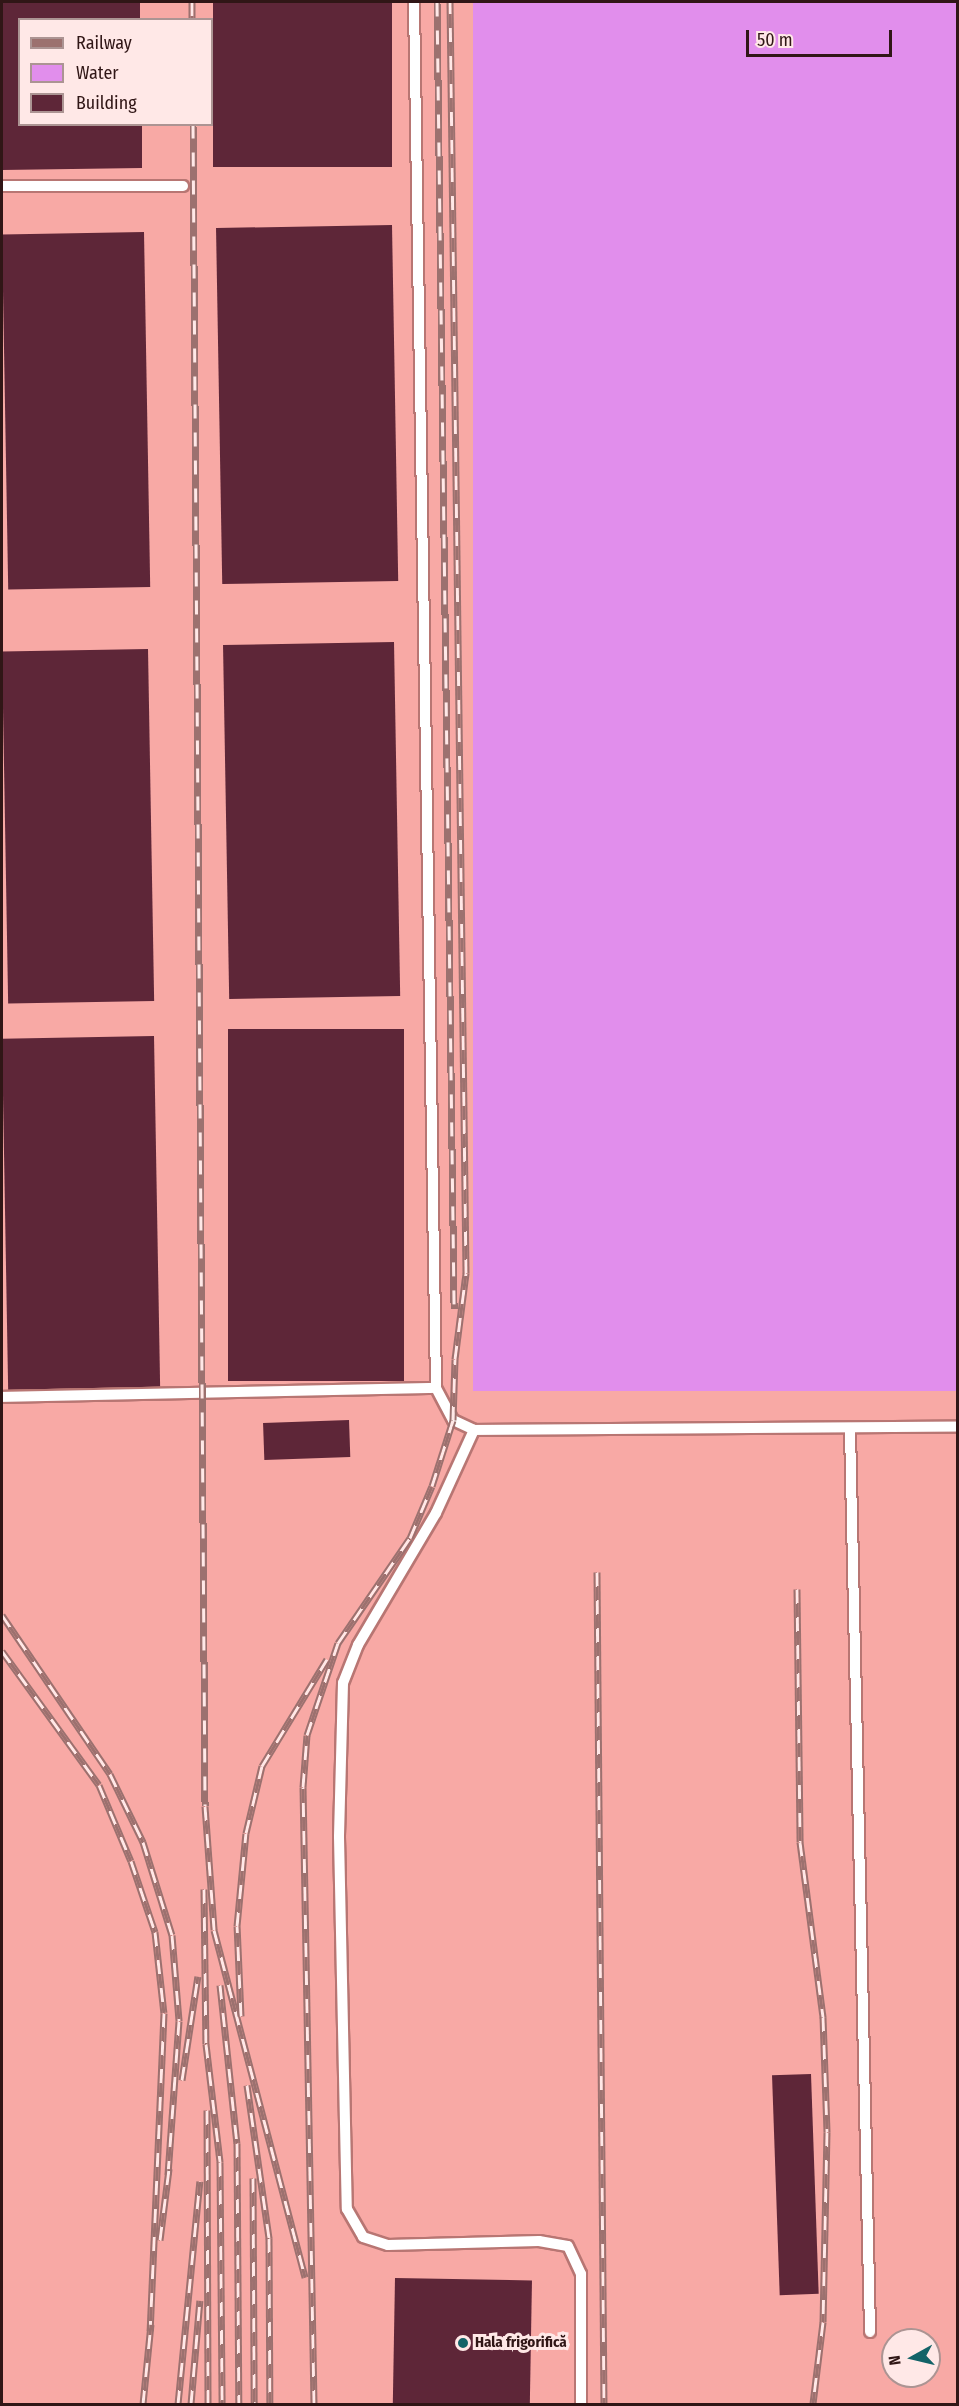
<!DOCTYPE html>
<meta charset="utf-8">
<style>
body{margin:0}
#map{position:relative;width:959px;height:2406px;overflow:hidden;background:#f7bdba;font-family:"Fira Sans Condensed",sans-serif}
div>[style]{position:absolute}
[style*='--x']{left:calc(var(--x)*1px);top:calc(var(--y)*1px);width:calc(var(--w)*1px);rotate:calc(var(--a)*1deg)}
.built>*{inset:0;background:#f8a9a5}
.water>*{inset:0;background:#e18eec;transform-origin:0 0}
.building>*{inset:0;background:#5e2638;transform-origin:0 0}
.roads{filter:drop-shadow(2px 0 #b87673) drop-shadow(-2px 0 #b87673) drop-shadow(0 2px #b87673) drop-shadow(0 -2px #b87673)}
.lane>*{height:10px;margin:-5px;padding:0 5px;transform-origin:5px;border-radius:5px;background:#fff}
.rail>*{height:7px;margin-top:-3.5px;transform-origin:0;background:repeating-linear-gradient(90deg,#ffe8e7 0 14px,#9c716f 0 28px);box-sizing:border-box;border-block:2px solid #9c716f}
.dots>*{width:16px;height:16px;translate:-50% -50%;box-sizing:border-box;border:3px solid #ffe8e7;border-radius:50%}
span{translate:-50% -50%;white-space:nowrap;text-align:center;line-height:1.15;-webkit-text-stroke:6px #ffe8e7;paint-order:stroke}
.poi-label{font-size:15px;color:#301616;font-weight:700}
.left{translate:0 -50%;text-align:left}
.frame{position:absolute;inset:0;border:3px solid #301616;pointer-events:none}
.legend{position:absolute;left:18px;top:18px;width:195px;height:108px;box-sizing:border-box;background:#ffe8e7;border:2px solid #ac9493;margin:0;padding:8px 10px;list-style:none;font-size:18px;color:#301616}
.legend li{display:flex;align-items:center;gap:12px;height:30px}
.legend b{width:30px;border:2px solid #ac9493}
.north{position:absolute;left:881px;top:2328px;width:60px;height:60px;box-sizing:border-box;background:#ffe8e7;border:2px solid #ac9493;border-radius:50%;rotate:262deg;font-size:16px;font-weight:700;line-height:24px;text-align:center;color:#301616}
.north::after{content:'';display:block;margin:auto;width:21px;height:27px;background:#136368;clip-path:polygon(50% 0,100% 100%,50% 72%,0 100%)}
.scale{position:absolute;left:746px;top:30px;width:146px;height:27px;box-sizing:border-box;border:3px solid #301616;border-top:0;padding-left:8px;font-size:18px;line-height:21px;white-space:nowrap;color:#301616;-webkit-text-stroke:4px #ffe8e7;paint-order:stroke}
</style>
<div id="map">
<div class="built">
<div style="clip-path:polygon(evenodd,2px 2px,473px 2px,493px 1391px,957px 1388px,957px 2404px,2px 2404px,2px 2px,20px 20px,212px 20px,212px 124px,20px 124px,20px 20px,2px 2px,893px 2340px,929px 2340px,929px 2376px,893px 2376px,893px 2340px)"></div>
</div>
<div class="water">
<div style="left:473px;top:2px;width:484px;height:1389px"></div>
</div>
<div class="building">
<div style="clip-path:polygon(2px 2px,140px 2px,140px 20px,20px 20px,20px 124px,142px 124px,142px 168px,2px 170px)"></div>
<div style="left:213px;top:2px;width:179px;height:165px"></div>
<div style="left:392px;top:225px;width:356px;height:176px;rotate:89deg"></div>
<div style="left:144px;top:232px;width:355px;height:142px;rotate:89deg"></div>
<div style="left:394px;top:642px;width:354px;height:171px;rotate:89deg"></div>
<div style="left:148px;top:649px;width:352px;height:146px;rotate:89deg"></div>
<div style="left:404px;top:1029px;width:352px;height:176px;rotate:90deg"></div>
<div style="left:154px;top:1036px;width:353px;height:152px;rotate:89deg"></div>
<div style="left:349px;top:1420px;width:37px;height:86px;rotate:88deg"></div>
<div style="left:811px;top:2074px;width:220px;height:39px;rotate:88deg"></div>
<div style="left:395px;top:2278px;width:137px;height:126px;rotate:1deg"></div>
</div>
<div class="roads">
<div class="lane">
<div style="--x:414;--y:2;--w:1386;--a:89.09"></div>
<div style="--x:2;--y:186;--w:181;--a:0"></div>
<div style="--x:2;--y:1397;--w:434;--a:-1.2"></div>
<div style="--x:436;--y:1388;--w:36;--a:62"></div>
<div style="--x:453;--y:1420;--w:23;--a:25"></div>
<div style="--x:474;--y:1430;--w:484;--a:-0.4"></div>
<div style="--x:850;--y:1429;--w:903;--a:88.73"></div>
<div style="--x:474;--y:1430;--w:91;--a:114.6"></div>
<div style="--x:436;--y:1513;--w:153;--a:120.6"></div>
<div style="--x:358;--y:1645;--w:41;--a:111.5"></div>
<div style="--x:343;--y:1683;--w:154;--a:91.5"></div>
<div style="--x:339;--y:1837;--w:372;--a:88.8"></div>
<div style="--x:347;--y:2209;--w:32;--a:60"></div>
<div style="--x:363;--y:2237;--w:26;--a:18"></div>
<div style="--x:388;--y:2245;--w:151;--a:-1.5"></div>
<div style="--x:539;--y:2241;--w:29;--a:10"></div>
<div style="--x:568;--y:2246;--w:31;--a:65"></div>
<div style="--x:581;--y:2274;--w:130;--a:90"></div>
</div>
</div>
<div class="rail">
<div style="--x:192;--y:2;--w:18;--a:90"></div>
<div style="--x:437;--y:2;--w:1307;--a:89.25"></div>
<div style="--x:193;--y:124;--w:1682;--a:89.59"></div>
<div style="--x:205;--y:1806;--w:124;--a:85.8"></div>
<div style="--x:214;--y:1930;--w:359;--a:75.3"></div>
<div style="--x:597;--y:1572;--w:832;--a:89.52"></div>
<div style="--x:797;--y:1589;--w:253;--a:89.3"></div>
<div style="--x:800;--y:1842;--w:177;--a:82.5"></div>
<div style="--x:823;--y:2017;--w:115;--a:88"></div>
<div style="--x:827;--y:2132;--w:190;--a:91.2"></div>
<div style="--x:823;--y:2322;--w:83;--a:97"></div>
<div style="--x:2;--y:1615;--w:192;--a:55.8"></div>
<div style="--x:110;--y:1774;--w:76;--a:64.1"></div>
<div style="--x:143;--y:1842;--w:97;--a:72.7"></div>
<div style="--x:172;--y:1935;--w:86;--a:85.3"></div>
<div style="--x:179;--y:2021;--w:154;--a:94.1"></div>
<div style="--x:2;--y:1651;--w:165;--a:54.1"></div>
<div style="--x:99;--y:1785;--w:82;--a:67.2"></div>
<div style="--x:131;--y:1861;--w:75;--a:71.3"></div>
<div style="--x:155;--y:1932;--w:81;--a:83.7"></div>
<div style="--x:164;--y:2013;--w:318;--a:92.5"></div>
<div style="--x:204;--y:1889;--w:155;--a:89.3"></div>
<div style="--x:206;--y:2044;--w:119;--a:83.2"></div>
<div style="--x:220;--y:2162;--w:242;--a:89.5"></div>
<div style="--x:220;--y:1985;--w:159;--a:83.9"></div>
<div style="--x:237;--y:2143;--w:261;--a:89.6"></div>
<div style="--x:241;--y:2016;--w:90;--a:-92.5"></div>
<div style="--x:237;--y:1926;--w:93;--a:-84.5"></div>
<div style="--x:246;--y:1833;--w:69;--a:-76.6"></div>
<div style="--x:262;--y:1766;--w:125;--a:-58.7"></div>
<div style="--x:182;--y:2080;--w:105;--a:-81.3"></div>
<div style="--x:247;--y:2085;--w:155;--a:81.8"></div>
<div style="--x:269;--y:2238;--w:166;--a:89.7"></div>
<div style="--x:207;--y:2110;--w:294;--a:89.8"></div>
<div style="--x:253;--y:2178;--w:226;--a:89.7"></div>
<div style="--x:160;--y:2240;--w:72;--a:-82.8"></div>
<div style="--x:143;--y:2404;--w:80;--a:-84.3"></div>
<div style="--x:178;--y:2404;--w:224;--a:-84.4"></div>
<div style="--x:191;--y:2404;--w:104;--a:-85.1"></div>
<div style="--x:314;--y:2404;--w:617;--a:-91.02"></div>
<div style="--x:303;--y:1787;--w:52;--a:-85.6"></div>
<div style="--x:307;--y:1735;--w:97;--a:-71.4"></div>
<div style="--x:338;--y:1643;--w:127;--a:-55.6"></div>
<div style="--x:410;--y:1538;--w:56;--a:-67.1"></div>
<div style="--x:432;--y:1486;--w:69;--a:-72.3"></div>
<div style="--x:453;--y:1420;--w:61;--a:-88.1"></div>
<div style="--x:455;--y:1359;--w:87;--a:-82.7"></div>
<div style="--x:466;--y:1273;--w:1271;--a:-90.72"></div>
</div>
<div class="dots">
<div style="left:463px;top:2343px;background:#136368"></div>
</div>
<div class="poi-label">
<span class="left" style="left:475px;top:2343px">Hala frigorifică</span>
</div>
<div class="frame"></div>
<ul class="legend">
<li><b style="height:8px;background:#9c716f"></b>Railway</li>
<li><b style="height:16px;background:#e18eec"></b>Water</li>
<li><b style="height:16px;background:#5e2638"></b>Building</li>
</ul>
<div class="north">N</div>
<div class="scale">50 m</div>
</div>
